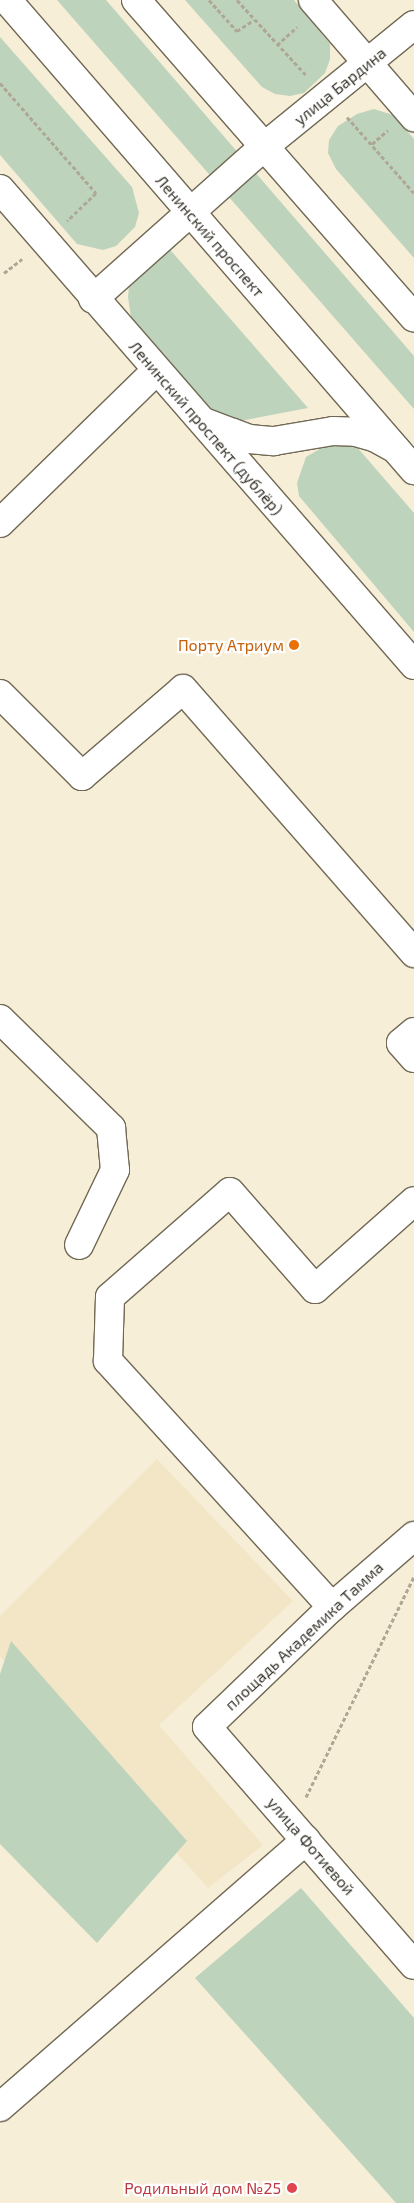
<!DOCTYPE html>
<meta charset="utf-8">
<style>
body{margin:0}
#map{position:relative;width:414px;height:2203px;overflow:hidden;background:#f7eed7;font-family:"Exo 2",sans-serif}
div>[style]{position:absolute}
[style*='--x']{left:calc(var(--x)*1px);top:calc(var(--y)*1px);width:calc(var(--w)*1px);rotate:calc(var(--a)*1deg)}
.built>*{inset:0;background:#f2e6c7}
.green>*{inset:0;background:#bed3bc}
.path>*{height:3px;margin-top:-1.5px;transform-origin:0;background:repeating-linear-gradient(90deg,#aea795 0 4px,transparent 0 6.5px)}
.roads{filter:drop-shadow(1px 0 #716955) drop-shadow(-1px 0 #716955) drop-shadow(0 1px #716955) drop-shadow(0 -1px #716955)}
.minor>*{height:28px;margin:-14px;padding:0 14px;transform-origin:14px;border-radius:14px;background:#fff}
.major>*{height:28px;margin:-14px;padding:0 14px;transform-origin:14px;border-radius:14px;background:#fff}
.dots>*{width:14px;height:14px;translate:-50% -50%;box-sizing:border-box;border:2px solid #fff;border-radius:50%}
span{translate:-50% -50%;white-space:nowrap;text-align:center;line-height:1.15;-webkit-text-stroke:4.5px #fff;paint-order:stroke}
.street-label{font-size:16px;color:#37342b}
.food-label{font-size:16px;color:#c56008}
.right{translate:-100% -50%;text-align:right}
.health-label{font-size:16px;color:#be3a42}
</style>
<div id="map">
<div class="built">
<div style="clip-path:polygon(157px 1459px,293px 1601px,159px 1725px,263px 1845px,208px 1888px,0 1656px,0 1616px)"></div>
</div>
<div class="green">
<div style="clip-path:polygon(57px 0,106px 0,414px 356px,414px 409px)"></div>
<div style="clip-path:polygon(185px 0,294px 0,330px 44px,330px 59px,325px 73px,304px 93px,290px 96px,275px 94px,262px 87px)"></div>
<div style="clip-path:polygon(0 37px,132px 187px,139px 213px,135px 227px,116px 246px,103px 250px,77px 244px,0 155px)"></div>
<div style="clip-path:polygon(374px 109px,393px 115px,414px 139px,414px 258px,336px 169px,328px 153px,329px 140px,338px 126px,357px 114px)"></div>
<div style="clip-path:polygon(166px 245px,308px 408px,224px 424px,131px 317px,128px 297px,130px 275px)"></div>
<div style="clip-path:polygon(330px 443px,356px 446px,414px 513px,414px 632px,299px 496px,297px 483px,306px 457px)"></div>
<div style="clip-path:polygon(11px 1641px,187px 1841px,97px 1943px,0 1844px,0 1674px)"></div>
<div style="clip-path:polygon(301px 1888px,414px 2018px,414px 2203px,396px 2203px,195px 1978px)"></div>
</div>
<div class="path">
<div style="--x:209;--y:0;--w:42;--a:47.9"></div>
<div style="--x:237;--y:31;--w:20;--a:-33"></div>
<div style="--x:237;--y:0;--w:102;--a:47.4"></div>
<div style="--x:277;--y:45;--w:27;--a:-42"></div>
<div style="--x:0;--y:83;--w:146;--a:48.9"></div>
<div style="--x:96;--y:193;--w:40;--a:136"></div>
<div style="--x:347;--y:117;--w:101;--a:48.6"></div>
<div style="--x:372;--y:144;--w:21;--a:-41"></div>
<div style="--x:4;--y:273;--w:23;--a:-38"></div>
<div style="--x:306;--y:1797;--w:245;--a:-63.9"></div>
</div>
<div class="roads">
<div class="minor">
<div style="--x:313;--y:0;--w:155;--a:49.2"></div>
<div style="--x:0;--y:189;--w:631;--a:48.98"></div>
<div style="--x:93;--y:299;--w:230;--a:-41.7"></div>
<div style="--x:265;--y:146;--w:192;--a:-39.1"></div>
<div style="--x:204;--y:422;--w:48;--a:20.7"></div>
<div style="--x:249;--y:439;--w:25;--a:5"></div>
<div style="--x:274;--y:441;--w:60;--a:-9.6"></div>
<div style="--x:333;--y:431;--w:23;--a:2"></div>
<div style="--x:356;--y:432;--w:19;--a:16"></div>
<div style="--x:374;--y:437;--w:25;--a:29"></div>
<div style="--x:0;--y:523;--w:218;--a:-44.3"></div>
<div style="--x:0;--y:694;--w:116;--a:45"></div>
<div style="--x:82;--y:776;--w:133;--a:-40.7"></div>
<div style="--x:183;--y:689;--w:351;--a:48.8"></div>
<div style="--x:0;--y:1019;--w:156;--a:44.5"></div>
<div style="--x:111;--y:1128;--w:42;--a:84.6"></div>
<div style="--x:115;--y:1170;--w:83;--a:115.6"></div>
<div style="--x:414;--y:1032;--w:17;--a:140"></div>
<div style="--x:401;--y:1043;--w:20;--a:49"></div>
<div style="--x:414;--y:1536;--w:108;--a:139.1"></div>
<div style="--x:332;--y:1607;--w:173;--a:136.2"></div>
<div style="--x:207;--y:1727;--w:315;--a:49"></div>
<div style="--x:332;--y:1607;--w:333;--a:-132.3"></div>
<div style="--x:108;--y:1361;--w:64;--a:-88.2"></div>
<div style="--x:110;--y:1297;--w:159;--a:-41.2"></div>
<div style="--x:230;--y:1192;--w:129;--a:48.8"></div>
<div style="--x:315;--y:1289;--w:132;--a:-41.6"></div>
<div style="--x:0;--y:2107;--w:406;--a:-41.1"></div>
</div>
<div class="major">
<div style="--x:7;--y:0;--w:622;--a:49.11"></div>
<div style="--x:136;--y:0;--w:422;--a:48.8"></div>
</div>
</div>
<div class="dots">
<div style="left:294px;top:645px;background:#e8710a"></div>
<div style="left:292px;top:2188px;background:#e0444e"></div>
</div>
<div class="street-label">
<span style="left:340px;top:86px;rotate:-39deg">улица Бардина</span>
<span style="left:210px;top:236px;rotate:49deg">Ленинский проспект</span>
<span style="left:206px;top:428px;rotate:49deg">Ленинский проспект (дублёр)</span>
<span style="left:304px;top:1636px;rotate:-43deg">площадь Академика Тамма</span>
<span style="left:311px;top:1846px;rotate:49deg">улица Фотиевой</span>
</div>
<div class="food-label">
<span class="right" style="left:284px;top:645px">Порту Атриум</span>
</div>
<div class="health-label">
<span class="right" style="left:281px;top:2188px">Родильный дом №25</span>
</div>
</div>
